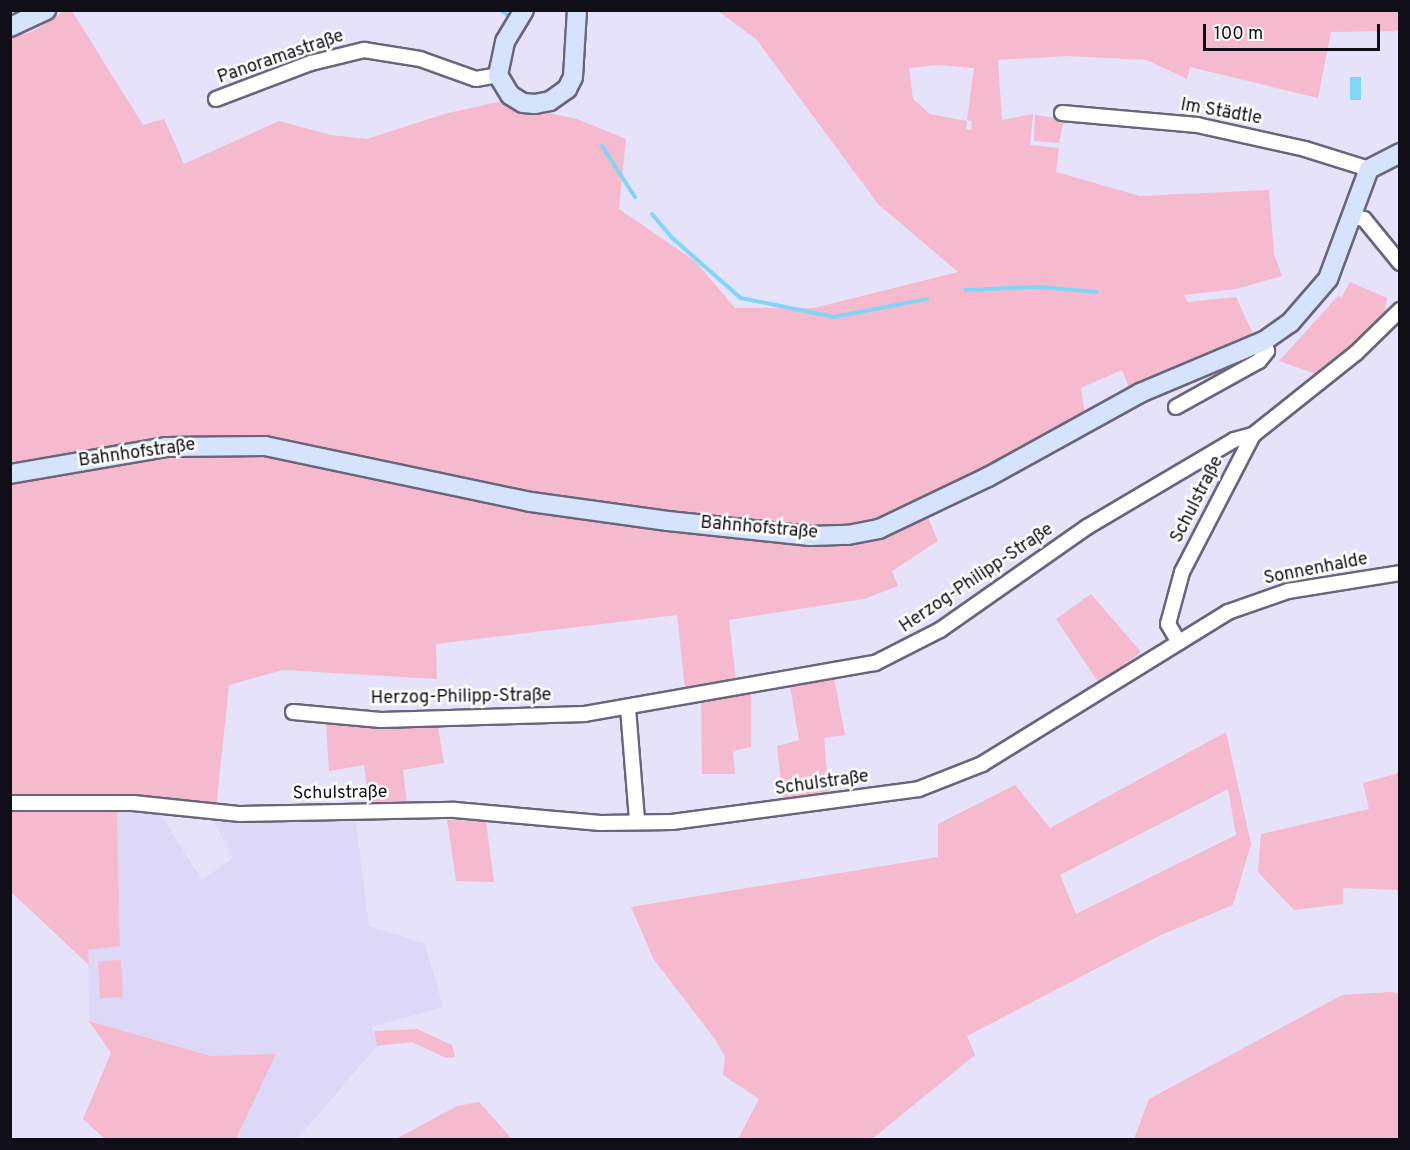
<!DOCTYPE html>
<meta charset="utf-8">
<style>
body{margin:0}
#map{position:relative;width:1410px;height:1150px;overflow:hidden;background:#e5e2fa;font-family:Overpass,sans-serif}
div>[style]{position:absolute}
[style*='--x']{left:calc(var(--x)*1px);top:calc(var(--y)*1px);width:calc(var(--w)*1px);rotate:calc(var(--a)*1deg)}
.built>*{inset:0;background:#ddd8f8}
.green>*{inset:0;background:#f6bace;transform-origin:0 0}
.water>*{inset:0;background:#80d5f9;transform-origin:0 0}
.stream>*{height:4px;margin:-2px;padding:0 2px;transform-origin:2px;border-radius:2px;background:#80d5f9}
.roads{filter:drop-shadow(2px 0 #69657b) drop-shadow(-2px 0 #69657b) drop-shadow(0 2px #69657b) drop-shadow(0 -2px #69657b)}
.street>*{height:14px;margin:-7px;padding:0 7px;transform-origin:7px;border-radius:7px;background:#fff}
.secondary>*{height:18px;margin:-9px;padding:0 9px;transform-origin:9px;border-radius:9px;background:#d5e4fc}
span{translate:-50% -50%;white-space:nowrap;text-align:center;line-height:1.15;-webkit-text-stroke:5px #fff;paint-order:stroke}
.street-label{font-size:18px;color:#100f17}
.frame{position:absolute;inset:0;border:12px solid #100f17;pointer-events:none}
.scale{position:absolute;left:1203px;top:24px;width:177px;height:27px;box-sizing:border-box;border:3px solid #100f17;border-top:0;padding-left:8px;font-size:18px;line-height:21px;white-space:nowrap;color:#100f17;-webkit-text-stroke:4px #fff;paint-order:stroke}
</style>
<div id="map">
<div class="built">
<div style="clip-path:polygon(117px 808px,159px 812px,202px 880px,233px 858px,212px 818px,356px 822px,369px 926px,425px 944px,443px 1007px,372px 1027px,377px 1046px,297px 1139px,236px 1139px,275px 1055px,211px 1056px,89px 1021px,88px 950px,120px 946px)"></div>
</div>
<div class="green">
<div style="clip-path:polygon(evenodd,65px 11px,72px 11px,143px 125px,164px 119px,184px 164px,279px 121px,331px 135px,367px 139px,444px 114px,498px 102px,577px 119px,626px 139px,619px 209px,695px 261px,735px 308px,814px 308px,958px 272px,878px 204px,756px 39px,718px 11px,1400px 11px,1399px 31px,1331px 32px,1318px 98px,1190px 67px,1187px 79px,1147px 60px,1066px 56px,998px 60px,1002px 120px,1033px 114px,1030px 145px,1059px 148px,1056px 172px,1140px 196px,1269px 190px,1274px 254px,1282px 276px,1236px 289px,1184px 295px,1188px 302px,1236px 297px,1255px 338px,1130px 390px,1122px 370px,1081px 388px,1085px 414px,921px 501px,938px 541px,892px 571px,898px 586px,864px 599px,729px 620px,736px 680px,685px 689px,677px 615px,436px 644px,437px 679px,283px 670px,229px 685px,216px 809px,11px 799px,10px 37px,32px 32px,65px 11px,938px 65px,974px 68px,967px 120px,972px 121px,971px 130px,966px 129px,967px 121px,930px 114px,913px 99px,909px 68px,938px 65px)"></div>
<div style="clip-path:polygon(1035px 115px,1064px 119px,1059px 143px,1034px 141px)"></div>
<div style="clip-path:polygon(1350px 282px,1387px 298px,1384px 317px,1355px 345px,1316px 374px,1279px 361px,1338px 296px,1342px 297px)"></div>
<div style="clip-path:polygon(1091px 594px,1141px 652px,1099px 683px,1056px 619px)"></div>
<div style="clip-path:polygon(834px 678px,845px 735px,824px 738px,829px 795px,783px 802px,777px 746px,799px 740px,790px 686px)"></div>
<div style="clip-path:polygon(751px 693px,751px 747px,733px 751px,735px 774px,702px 774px,701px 702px)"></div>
<div style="clip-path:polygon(326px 722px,396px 729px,438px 727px,444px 763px,403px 770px,407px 804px,369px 805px,364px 765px,329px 771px)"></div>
<div style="clip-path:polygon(evenodd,1226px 732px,1251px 844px,1233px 905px,1161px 935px,967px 1036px,975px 1055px,872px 1139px,738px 1139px,759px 1099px,723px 1075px,725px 1057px,715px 1039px,654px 960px,631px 907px,938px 857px,938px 824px,1015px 785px,1050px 828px,1226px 732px,1228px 789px,1236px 835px,1076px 914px,1060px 875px,1228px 789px)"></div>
<div style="clip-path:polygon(1399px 773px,1399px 890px,1343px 888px,1343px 904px,1294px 910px,1258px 872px,1261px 834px,1369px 809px,1363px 783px)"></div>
<div style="clip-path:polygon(117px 808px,120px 946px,88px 950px,89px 965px,11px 892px,10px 811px)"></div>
<div style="clip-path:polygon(447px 820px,486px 821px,494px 882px,456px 881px)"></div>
<div style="left:121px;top:960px;width:37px;height:23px;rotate:87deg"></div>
<div style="clip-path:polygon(1389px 992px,1399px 993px,1399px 1139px,1134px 1139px,1149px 1099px,1342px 995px)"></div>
<div style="clip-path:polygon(89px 1021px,211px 1056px,276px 1054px,236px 1139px,105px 1139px,83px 1119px,111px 1053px)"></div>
<div style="clip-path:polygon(417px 1029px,452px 1045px,455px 1057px,446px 1058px,412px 1042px,377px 1046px,374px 1031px)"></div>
<div style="clip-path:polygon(479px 1102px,512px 1139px,396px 1139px,457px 1106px)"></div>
</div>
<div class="water">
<div style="left:1350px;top:77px;width:11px;height:23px"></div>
</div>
<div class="stream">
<div style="--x:501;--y:10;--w:13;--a:39"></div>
<div style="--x:602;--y:146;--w:61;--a:57.1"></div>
<div style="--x:652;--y:214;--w:30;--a:50"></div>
<div style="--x:671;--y:237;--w:93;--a:41.1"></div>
<div style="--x:741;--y:298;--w:95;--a:11.5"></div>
<div style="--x:834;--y:317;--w:95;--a:-11"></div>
<div style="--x:965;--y:290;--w:73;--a:-2.4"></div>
<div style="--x:1038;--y:287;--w:59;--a:4.8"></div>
</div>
<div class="roads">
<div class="street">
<div style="--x:216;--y:99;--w:102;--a:-20.8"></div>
<div style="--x:311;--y:63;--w:55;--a:-13.8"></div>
<div style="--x:364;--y:50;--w:57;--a:9.1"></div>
<div style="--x:420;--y:59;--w:59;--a:19.7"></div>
<div style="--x:476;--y:79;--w:22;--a:-10"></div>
<div style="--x:1062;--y:113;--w:136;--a:5.1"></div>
<div style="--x:1197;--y:125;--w:111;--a:12.5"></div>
<div style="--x:1305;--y:149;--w:67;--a:17.4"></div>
<div style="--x:1352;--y:217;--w:12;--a:9"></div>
<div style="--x:1364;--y:219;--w:57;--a:50.7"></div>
<div style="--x:1176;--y:407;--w:95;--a:-29"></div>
<div style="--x:1259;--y:361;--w:13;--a:-51"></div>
<div style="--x:1267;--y:351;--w:10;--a:-107"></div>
<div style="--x:1178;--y:641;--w:20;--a:-120"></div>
<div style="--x:1168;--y:624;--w:54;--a:-74.9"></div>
<div style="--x:1182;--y:572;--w:154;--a:-62.6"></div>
<div style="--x:1253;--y:435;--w:132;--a:-38.5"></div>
<div style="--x:1356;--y:353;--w:62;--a:-44.3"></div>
<div style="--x:628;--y:708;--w:113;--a:85.4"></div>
<div style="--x:293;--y:712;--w:88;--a:5.2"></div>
<div style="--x:381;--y:720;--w:204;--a:-1.7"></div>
<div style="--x:585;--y:714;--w:294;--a:-10"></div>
<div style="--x:875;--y:663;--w:73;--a:-26.9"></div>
<div style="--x:940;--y:630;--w:179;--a:-35"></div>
<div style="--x:1087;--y:527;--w:171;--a:-30.6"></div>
<div style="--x:1234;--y:440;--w:20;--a:-15"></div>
<div style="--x:10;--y:803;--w:123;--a:0"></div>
<div style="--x:133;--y:803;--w:108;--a:5.9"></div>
<div style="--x:240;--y:814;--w:215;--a:-1.1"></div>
<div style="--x:455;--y:810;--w:146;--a:5.1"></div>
<div style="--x:600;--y:823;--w:72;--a:-0.8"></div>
<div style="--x:672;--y:822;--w:249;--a:-7.6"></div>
<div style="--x:919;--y:789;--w:68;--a:-21.6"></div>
<div style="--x:982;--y:764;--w:289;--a:-31.7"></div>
<div style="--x:1228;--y:612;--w:64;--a:-19.3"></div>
<div style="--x:1288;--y:591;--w:113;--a:-9.1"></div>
</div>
<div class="secondary">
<div style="--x:524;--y:10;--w:37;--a:121"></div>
<div style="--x:505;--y:42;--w:34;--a:102"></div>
<div style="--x:498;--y:75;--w:23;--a:59"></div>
<div style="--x:510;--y:95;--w:15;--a:32"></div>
<div style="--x:523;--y:103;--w:12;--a:5"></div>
<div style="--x:535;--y:104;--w:15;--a:-11"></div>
<div style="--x:550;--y:101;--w:21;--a:-35"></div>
<div style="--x:567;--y:89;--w:13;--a:-63"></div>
<div style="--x:573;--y:77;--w:67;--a:-86.6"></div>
<div style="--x:10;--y:27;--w:40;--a:-25"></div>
<div style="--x:10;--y:474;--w:158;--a:-9.8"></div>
<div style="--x:166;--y:447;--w:99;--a:-0.6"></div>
<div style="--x:265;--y:446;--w:272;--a:11.9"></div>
<div style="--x:531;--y:502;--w:138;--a:7.9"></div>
<div style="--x:668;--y:521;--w:143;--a:6"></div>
<div style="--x:810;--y:536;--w:38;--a:-2"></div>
<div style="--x:848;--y:535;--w:32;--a:-11"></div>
<div style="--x:879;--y:529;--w:121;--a:-25.5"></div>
<div style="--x:988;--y:477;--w:174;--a:-28.9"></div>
<div style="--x:1140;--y:393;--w:134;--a:-22.8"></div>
<div style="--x:1264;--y:341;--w:32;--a:-35"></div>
<div style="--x:1290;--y:323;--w:58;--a:-49.2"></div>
<div style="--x:1328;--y:279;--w:117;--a:-69.6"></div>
<div style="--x:1369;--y:169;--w:35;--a:-27"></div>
</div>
</div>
<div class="street-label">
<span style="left:281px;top:58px;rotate:-19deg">Panoramastraße</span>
<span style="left:1221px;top:113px;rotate:10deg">Im Städtle</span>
<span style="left:137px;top:454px;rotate:-8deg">Bahnhofstraße</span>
<span style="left:1198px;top:500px;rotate:-63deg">Schulstraße</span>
<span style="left:759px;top:529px;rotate:5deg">Bahnhofstraße</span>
<span style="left:1316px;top:570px;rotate:-11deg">Sonnenhalde</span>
<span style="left:977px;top:579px;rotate:-34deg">Herzog-Philipp-Straße</span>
<span style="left:461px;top:698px;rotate:-1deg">Herzog-Philipp-Straße</span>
<span style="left:822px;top:784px;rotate:-8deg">Schulstraße</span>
<span style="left:340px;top:794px;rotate:-1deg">Schulstraße</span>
</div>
<div class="frame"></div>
<div class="scale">100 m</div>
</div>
